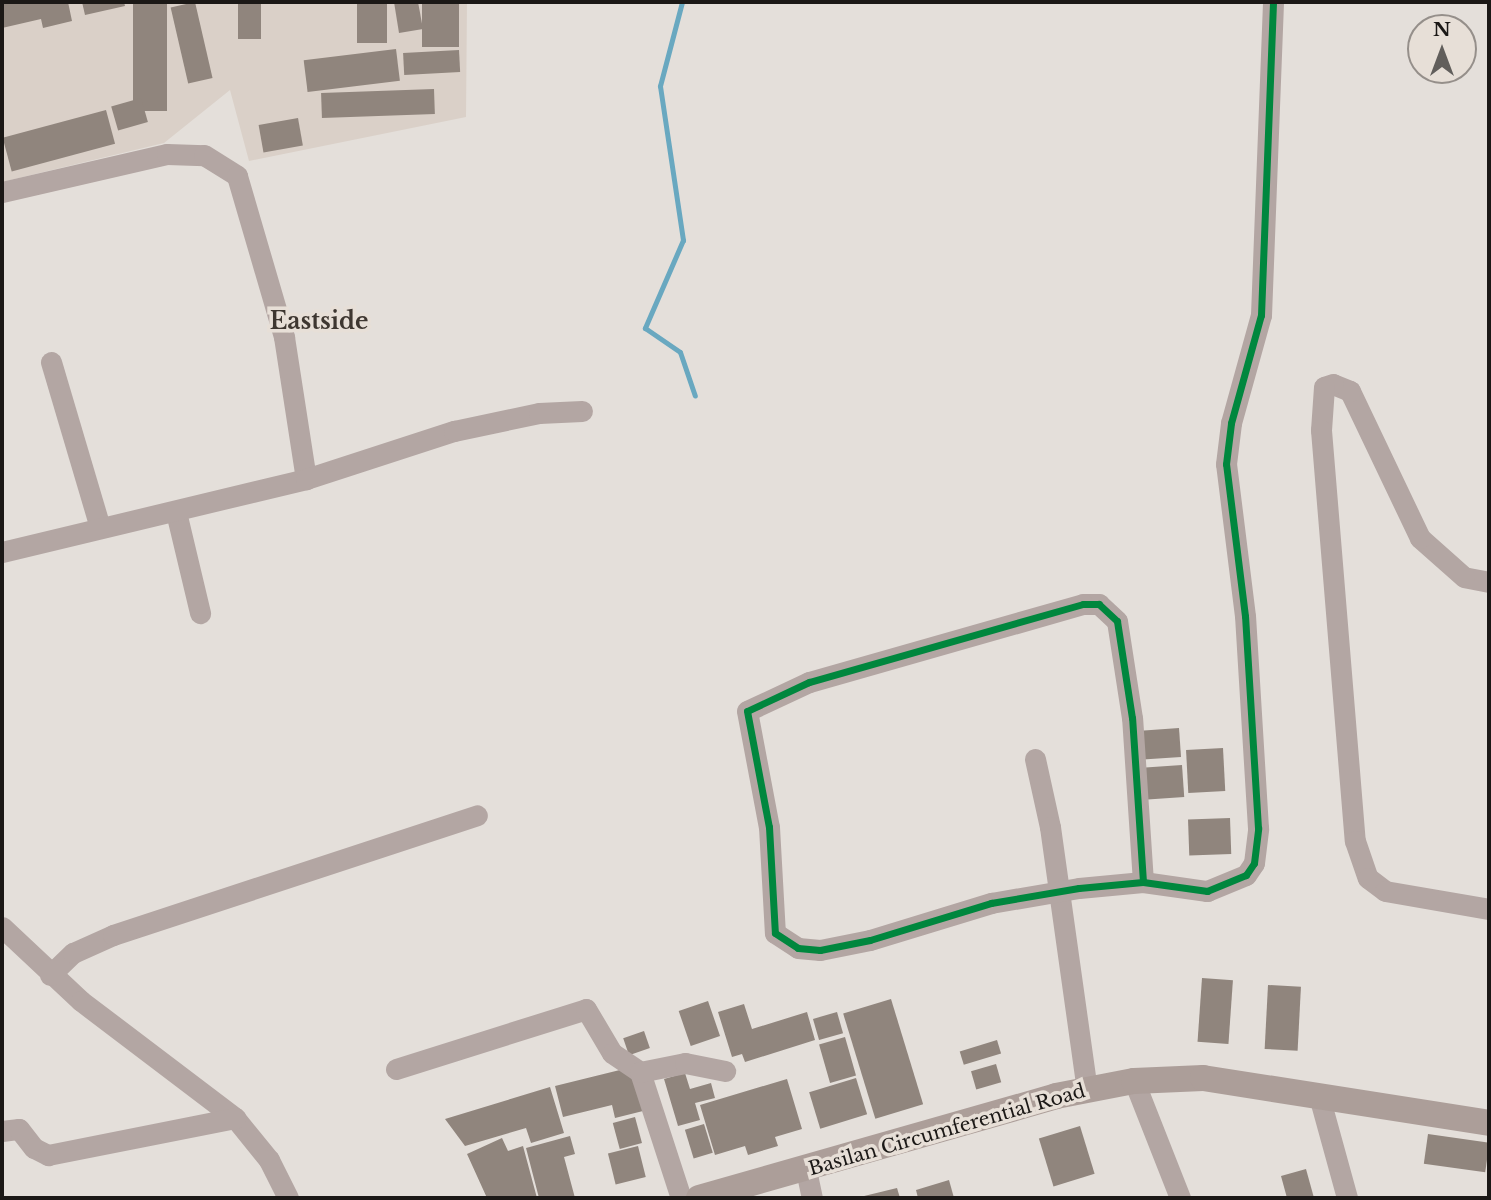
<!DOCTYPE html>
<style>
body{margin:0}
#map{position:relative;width:1491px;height:1200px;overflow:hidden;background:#e4dfda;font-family:"Libre Baskerville",serif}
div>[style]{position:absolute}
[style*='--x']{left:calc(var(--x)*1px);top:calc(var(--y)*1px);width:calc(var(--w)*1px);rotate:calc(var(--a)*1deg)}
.built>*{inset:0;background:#dad0c8}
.stream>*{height:5px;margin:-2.5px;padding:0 2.5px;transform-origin:2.5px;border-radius:2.5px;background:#69a8c0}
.building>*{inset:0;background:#90857d;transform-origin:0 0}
.minor>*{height:21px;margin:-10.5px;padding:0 10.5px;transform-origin:10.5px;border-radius:10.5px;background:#b3a6a3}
.major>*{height:26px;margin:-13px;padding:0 13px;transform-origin:13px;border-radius:13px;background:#ac9e99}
.cycleway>*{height:7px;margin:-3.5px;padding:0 3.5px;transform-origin:3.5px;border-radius:3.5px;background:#00873e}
span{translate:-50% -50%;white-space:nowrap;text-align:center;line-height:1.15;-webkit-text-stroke:7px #e7dfd7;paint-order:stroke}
.street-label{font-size:19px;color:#1b1816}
.quarter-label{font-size:23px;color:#3e3731;font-weight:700}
.frame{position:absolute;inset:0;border:4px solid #1b1816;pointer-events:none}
.north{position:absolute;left:1407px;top:14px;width:70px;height:70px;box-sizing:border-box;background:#e7dfd7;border:2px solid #958f8a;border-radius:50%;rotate:0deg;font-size:19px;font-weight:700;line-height:28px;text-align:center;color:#1b1816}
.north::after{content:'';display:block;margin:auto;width:24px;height:32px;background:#615e5b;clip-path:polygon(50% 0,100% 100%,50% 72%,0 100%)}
</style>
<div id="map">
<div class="built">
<div style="clip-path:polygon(2px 2px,467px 2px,466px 117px,249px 161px,230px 90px,164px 143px,2px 182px)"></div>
</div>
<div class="stream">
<div style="--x:682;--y:2;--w:87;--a:104.7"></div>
<div style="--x:660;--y:86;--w:156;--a:81.5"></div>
<div style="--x:683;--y:240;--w:96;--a:113.4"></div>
<div style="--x:645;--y:328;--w:42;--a:34.4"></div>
<div style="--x:680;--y:352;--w:46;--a:71.2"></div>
</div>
<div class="building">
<div style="clip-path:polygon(2px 2px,68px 2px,72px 21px,43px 28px,41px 19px,2px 28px)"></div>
<div style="clip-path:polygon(82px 2px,124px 2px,125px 6px,85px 15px)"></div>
<div style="left:133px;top:2px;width:34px;height:109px"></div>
<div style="left:195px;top:2px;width:78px;height:25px;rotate:77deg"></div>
<div style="left:238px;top:2px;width:23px;height:37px"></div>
<div style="left:357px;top:2px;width:30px;height:41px"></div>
<div style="clip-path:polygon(394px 2px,418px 2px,423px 29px,399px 33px)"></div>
<div style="left:422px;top:2px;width:37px;height:45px"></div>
<div style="left:396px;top:49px;width:32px;height:93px;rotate:83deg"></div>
<div style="left:459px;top:50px;width:22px;height:56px;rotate:87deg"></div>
<div style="left:434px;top:89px;width:25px;height:113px;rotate:88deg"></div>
<div style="left:141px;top:98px;width:25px;height:31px;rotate:74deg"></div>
<div style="left:106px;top:110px;width:35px;height:107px;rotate:75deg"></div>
<div style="left:298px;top:118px;width:28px;height:40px;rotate:80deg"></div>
<div style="left:1179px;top:728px;width:29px;height:42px;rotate:86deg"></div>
<div style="left:1223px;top:748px;width:43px;height:37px;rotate:87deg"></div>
<div style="left:1182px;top:765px;width:32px;height:44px;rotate:86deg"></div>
<div style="left:1230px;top:818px;width:36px;height:42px;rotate:88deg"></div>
<div style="left:1202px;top:978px;width:31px;height:64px;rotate:4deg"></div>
<div style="left:1268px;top:985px;width:33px;height:64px;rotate:3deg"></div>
<div style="left:891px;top:999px;width:110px;height:50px;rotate:73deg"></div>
<div style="left:708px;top:1001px;width:37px;height:31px;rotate:71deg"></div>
<div style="clip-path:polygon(744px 1004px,752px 1029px,807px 1012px,815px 1040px,745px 1062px,742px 1054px,732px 1057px,718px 1012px)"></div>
<div style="left:837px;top:1012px;width:22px;height:25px;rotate:74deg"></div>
<div style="left:644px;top:1031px;width:18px;height:22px;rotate:71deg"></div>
<div style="left:845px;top:1037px;width:40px;height:27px;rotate:74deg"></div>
<div style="left:997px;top:1040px;width:14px;height:39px;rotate:73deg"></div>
<div style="left:996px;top:1064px;width:19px;height:26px;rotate:74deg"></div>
<div style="clip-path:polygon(632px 1067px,643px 1111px,615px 1118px,612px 1105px,563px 1117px,555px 1086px)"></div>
<div style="clip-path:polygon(685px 1073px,690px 1089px,711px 1083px,715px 1098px,695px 1103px,700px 1120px,678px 1126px,664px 1079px)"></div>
<div style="left:856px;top:1078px;width:38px;height:49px;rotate:73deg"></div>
<div style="clip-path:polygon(787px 1079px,802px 1129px,775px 1137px,778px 1146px,748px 1155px,745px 1146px,715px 1155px,700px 1105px)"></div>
<div style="clip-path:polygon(550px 1087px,564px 1133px,531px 1143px,526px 1128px,465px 1146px,445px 1119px)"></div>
<div style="left:635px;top:1117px;width:27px;height:23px;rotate:75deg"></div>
<div style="left:704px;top:1124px;width:30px;height:20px;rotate:73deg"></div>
<div style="left:1080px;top:1126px;width:50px;height:43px;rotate:73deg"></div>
<div style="left:1428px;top:1134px;width:62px;height:30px;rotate:8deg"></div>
<div style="clip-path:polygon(570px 1136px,575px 1154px,564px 1157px,575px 1198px,539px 1198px,526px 1148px)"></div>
<div style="clip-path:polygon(502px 1138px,508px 1151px,523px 1146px,537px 1198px,487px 1198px,467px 1154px)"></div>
<div style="left:638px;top:1146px;width:32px;height:31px;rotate:76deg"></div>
<div style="clip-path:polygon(1306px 1169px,1314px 1198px,1287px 1198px,1281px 1176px)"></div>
<div style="clip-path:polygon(949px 1180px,954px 1198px,918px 1198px,916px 1190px)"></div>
<div style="clip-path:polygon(897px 1188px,900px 1198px,860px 1198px,860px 1197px)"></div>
</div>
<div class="minor">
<div style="--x:2;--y:192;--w:169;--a:-13"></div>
<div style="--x:167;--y:154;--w:37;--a:2"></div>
<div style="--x:204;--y:155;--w:39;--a:32"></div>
<div style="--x:237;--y:176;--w:168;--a:73.7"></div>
<div style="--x:284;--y:337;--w:144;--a:81.2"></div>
<div style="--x:51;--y:362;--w:172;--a:73.5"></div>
<div style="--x:176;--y:512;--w:104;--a:76.6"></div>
<div style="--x:2;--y:552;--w:313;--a:-13.5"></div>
<div style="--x:306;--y:479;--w:156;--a:-18"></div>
<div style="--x:454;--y:431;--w:87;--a:-12"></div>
<div style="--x:539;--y:413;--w:43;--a:-2.7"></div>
<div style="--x:1489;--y:582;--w:25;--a:-169"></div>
<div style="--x:1464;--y:577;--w:59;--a:-138.4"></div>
<div style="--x:1420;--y:538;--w:163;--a:-115.5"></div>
<div style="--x:1350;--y:391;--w:18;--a:-158"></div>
<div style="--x:1333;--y:384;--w:9;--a:162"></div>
<div style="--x:1324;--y:387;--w:43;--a:94"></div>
<div style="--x:1321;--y:430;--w:412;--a:85.3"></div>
<div style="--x:1355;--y:841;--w:39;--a:71"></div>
<div style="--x:1368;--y:878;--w:21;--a:37"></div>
<div style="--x:1385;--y:891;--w:106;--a:9.8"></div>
<div style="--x:1035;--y:759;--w:70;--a:77.6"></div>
<div style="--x:1050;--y:827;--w:265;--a:82"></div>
<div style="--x:1143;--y:882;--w:164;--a:-93.8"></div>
<div style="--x:1132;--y:718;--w:98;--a:-98.8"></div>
<div style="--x:1117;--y:621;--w:25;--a:-137"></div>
<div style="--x:1099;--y:604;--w:16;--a:180"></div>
<div style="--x:1083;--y:604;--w:285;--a:164.1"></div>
<div style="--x:809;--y:682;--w:68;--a:154.9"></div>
<div style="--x:747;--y:711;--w:118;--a:79.3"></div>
<div style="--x:769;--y:827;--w:106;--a:86.8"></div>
<div style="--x:775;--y:933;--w:27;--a:33"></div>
<div style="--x:798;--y:948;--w:22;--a:5"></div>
<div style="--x:820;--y:950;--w:51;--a:-11.3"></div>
<div style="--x:870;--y:940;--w:127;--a:-17"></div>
<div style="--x:991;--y:903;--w:89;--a:-9.7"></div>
<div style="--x:1079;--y:888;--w:64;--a:-5.4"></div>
<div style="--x:1143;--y:882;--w:65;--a:8"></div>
<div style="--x:1207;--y:891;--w:42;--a:-22.3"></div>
<div style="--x:1246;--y:875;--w:14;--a:-56"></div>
<div style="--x:1254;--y:863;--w:35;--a:-83"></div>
<div style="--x:1258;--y:828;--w:212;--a:-93.5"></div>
<div style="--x:1245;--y:616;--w:153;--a:-97.1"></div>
<div style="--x:1226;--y:464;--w:41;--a:-83"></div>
<div style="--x:1231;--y:423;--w:112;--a:-74.5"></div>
<div style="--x:1261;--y:315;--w:313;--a:-87.8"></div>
<div style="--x:2;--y:927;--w:108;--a:43.1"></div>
<div style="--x:81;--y:1001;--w:193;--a:37.2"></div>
<div style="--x:235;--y:1118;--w:54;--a:51"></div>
<div style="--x:269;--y:1160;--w:42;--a:63.4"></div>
<div style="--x:50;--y:975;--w:32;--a:-44"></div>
<div style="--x:73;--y:953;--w:44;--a:-24.2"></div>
<div style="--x:113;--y:935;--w:383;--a:-18.2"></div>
<div style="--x:396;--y:1069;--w:199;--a:-17.5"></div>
<div style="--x:586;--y:1009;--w:51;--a:59.4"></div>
<div style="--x:612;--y:1053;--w:34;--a:34"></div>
<div style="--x:640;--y:1072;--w:133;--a:72"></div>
<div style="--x:640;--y:1072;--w:46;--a:-11.3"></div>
<div style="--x:685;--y:1063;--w:41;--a:11.3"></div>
<div style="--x:1134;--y:1081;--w:126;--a:68.5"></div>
<div style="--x:1319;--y:1096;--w:106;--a:74.6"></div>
<div style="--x:2;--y:1131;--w:17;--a:-7"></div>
<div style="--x:19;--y:1129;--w:24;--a:52"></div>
<div style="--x:34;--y:1148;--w:16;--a:27"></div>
<div style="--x:48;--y:1155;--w:191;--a:-11.2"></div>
<div style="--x:806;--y:1170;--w:29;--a:78"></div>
</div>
<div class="major">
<div style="--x:699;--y:1198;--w:371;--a:-15.9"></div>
<div style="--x:1056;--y:1096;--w:79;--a:-10.9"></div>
<div style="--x:1134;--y:1081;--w:69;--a:-2.5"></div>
<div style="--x:1203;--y:1078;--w:290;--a:8.9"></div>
</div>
<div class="cycleway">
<div style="--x:1143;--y:882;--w:164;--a:-93.8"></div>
<div style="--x:1132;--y:718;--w:98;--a:-98.8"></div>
<div style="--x:1117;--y:621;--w:25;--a:-137"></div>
<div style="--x:1099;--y:604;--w:16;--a:180"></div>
<div style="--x:1083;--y:604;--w:285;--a:164.1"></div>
<div style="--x:809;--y:682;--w:68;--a:154.9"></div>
<div style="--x:747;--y:711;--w:118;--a:79.3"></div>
<div style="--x:769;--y:827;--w:106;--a:86.8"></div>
<div style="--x:775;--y:933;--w:27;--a:33"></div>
<div style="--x:798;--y:948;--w:22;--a:5"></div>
<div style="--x:820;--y:950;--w:51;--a:-11.3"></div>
<div style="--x:870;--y:940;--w:127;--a:-17"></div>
<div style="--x:991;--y:903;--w:89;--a:-9.7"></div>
<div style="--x:1079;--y:888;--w:64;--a:-5.4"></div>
<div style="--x:1143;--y:882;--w:65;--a:8"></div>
<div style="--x:1207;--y:891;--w:42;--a:-22.3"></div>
<div style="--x:1246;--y:875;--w:14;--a:-56"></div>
<div style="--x:1254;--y:863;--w:35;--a:-83"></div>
<div style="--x:1258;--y:828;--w:212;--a:-93.5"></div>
<div style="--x:1245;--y:616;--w:153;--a:-97.1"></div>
<div style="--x:1226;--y:464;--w:41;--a:-83"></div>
<div style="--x:1231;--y:423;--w:112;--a:-74.5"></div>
<div style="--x:1261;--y:315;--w:313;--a:-87.8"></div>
</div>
<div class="street-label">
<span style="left:947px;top:1130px;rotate:-16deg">Basilan Circumferential Road</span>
</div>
<div class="quarter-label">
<span style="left:319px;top:321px">Eastside</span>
</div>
<div class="frame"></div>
<div class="north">N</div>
</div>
